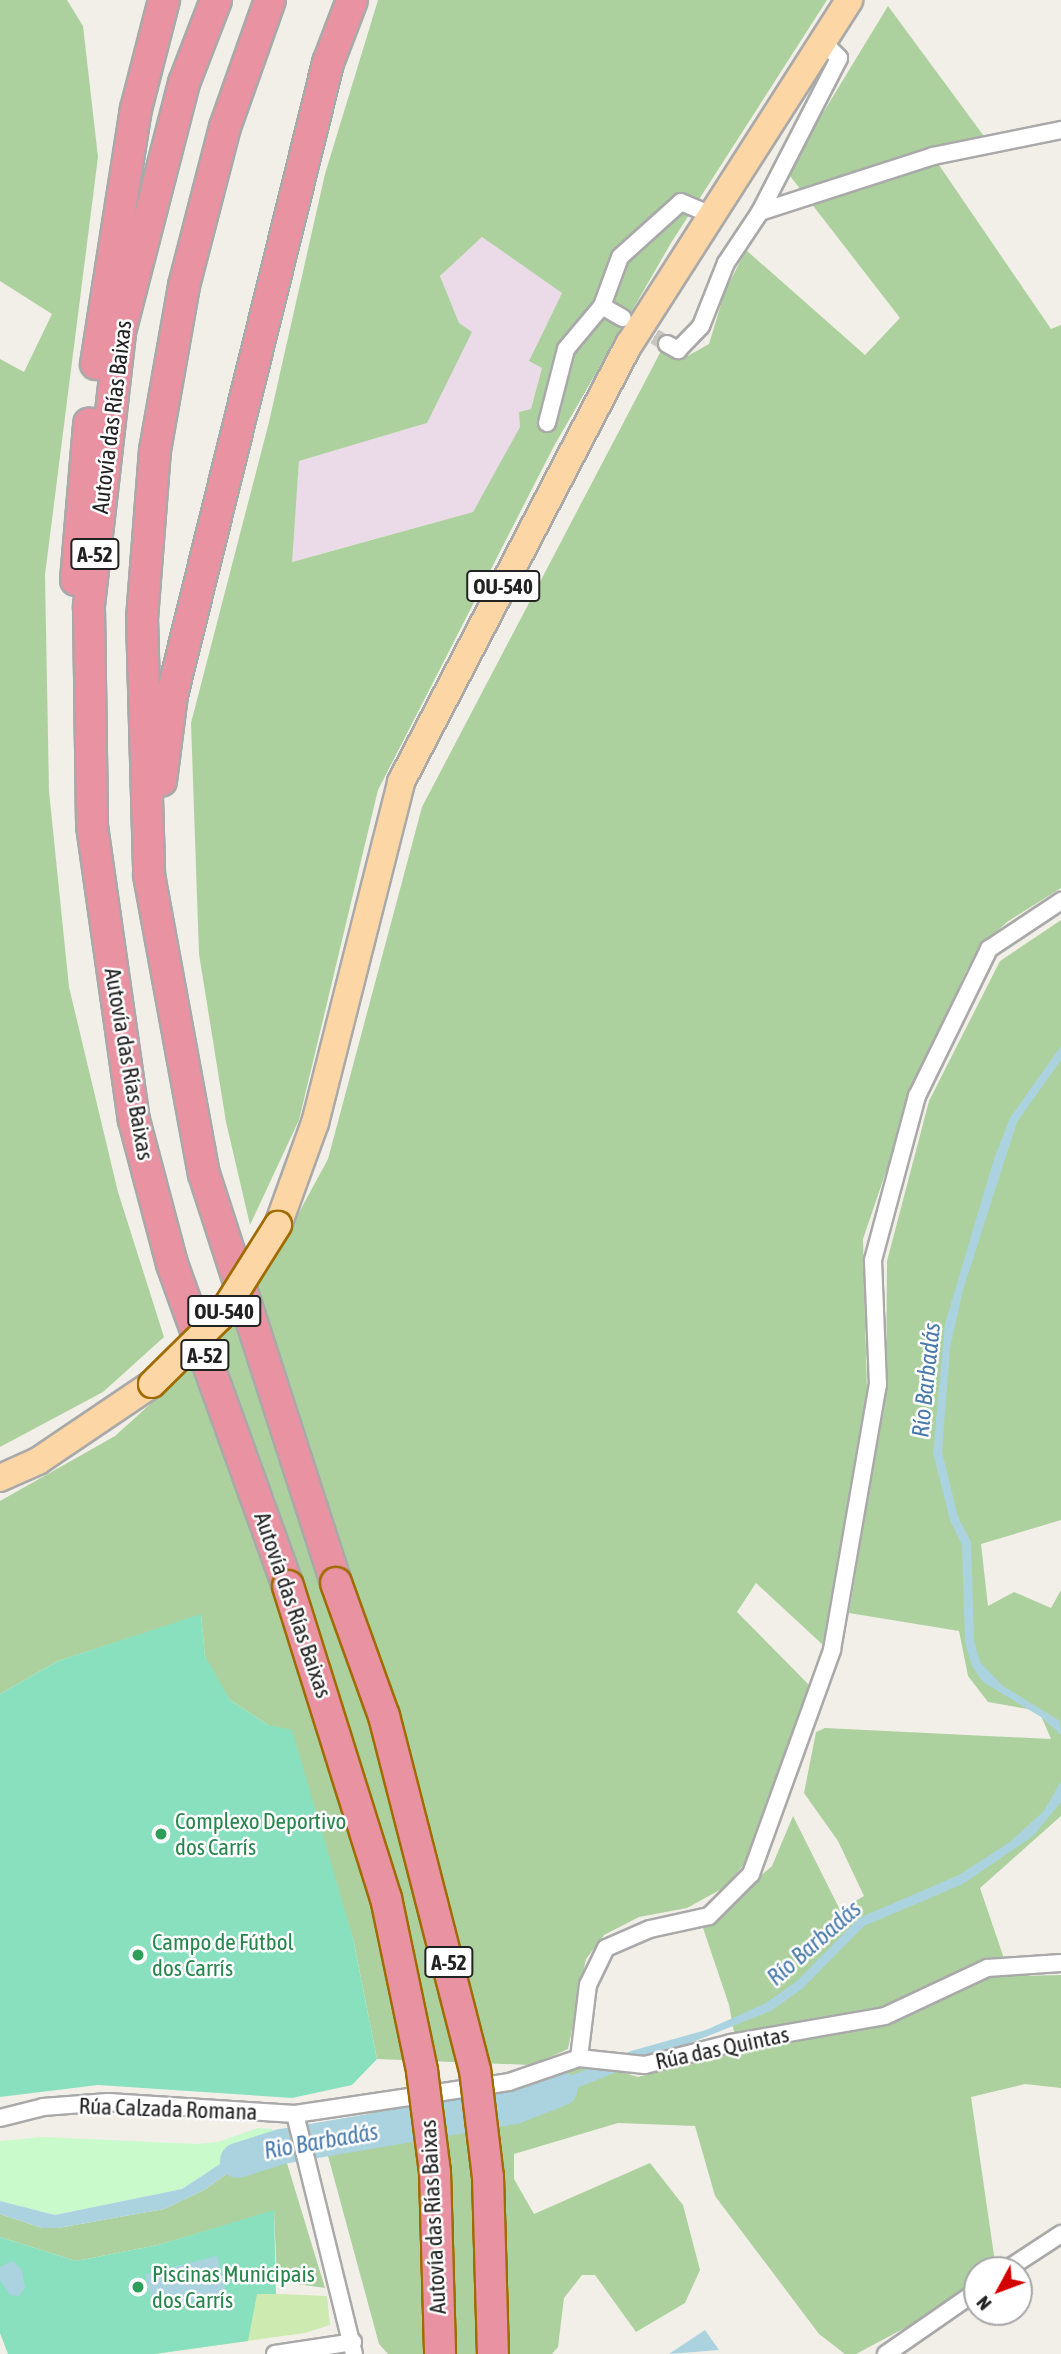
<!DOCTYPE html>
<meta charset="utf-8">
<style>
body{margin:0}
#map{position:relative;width:1061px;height:2354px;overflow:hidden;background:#f2efe9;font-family:"Asap Condensed",sans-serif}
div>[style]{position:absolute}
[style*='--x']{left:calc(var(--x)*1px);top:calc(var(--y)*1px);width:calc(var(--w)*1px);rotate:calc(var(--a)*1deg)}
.industrial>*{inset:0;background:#ebdbe8}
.grass>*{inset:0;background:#cdebb0}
.forest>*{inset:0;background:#add19e}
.park>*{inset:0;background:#c8facc}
.pitch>*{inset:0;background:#88e0be}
.water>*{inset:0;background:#aad3df;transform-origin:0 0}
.river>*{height:35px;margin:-17.5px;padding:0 17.5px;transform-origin:17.5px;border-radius:17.5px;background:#aad3df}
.street-tunnel>*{height:16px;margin-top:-8px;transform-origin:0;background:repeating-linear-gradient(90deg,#c8c6c1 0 16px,transparent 0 24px)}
.roads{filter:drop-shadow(2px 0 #a9a9a9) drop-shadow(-2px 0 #a9a9a9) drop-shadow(0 2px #a9a9a9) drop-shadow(0 -2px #a9a9a9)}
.street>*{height:16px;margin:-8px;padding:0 8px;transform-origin:8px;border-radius:8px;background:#fff}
.primary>*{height:26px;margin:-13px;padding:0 13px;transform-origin:13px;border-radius:13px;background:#fcd6a4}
.highway>*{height:30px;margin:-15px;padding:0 15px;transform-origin:15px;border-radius:15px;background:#e892a2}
.bridges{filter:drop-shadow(2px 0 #a06b00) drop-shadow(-2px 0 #a06b00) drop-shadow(0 2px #a06b00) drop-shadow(0 -2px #a06b00)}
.primary-bridge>*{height:26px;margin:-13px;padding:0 13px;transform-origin:13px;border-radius:13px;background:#fcd6a4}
.highway-bridge>*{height:30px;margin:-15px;padding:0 15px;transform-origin:15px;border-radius:15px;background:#e892a2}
.dots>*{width:19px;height:19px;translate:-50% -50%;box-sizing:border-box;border:4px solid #fff;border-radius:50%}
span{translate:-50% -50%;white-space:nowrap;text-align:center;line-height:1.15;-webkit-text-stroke:5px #fff;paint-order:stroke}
.shield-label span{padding:2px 5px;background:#fff;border:2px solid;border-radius:5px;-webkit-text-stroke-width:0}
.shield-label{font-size:21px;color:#222;font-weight:700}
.street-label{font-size:23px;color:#222}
.leisure-label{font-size:23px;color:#27864d}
.left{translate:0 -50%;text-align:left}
.water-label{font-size:24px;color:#4a7aab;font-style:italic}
.north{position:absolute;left:963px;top:2256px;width:70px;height:70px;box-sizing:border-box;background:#fff;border:2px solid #a7a7a7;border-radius:50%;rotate:229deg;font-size:19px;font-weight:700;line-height:28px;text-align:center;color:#222}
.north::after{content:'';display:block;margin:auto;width:24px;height:32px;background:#d40000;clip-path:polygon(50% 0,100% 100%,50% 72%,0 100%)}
</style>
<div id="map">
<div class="industrial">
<div style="clip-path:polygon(482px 237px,562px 293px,529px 361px,542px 368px,531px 410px,473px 512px,291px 562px,299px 461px,427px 423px,459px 323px,440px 276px)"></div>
</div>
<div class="grass">
<div style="clip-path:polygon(257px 2293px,327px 2296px,330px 2325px,305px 2333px,154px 2354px,90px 2354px)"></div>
</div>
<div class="forest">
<div style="clip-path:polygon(0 0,67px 0,83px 26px,98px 157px,45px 575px,49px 791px,69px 987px,118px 1192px,164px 1337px,103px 1392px,0 1447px,0 359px,24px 372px,52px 314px,0 281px)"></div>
<div style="clip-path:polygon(evenodd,378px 0,827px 0,671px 243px,554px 446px,378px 790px,299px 1120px,250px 1225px,226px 1122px,199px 954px,191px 723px,269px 422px,325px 174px,378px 0,482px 237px,562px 293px,529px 361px,542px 368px,531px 409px,519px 412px,520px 427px,473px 512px,292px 562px,299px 461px,427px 423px,472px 332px,459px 323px,440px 276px,482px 237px)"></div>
<div style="clip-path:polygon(888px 6px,986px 139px,987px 153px,939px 165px,1051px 329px,1061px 325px,1061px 888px,1007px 922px,982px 945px,966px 971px,912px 1095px,863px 1239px,867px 1391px,824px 1646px,756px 1583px,737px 1612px,813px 1689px,751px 1856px,725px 1887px,687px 1908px,639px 1917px,604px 1935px,586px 1959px,568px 2049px,532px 2065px,377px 2059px,353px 1938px,268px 1725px,230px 1700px,215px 1678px,205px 1656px,201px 1615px,58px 1661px,0 1694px,0 1501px,115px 1436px,178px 1379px,269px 1268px,328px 1159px,422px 807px,661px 351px,684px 358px,709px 344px,725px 291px,746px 250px,865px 355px,900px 318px,787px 172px)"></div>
<div style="clip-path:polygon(1061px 920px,1061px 1520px,981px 1544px,988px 1606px,1014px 1592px,1051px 1608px,1061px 1590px,1061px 1816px,980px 1888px,1010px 1976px,1061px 1975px,1061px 2088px,1025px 2084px,971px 2097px,996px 2269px,977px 2270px,977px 2282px,918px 2321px,856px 2354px,845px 2354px,819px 2334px,715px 2196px,695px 2126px,618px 2123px,514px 2154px,514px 2179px,534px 2214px,650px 2163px,683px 2205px,700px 2270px,685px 2303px,636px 2332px,595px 2275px,582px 2275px,564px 2298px,558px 2347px,552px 2354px,388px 2354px,379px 2344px,321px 2130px,387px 2108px,505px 2095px,570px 2070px,602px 2066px,638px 2077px,737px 2049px,729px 2005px,702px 1925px,772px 1866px,793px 1816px,840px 1910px,864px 1896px,838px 1841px,804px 1793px,816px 1732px,825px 1728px,1051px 1739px,1039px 1711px,988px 1702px,968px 1676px,959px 1631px,849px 1613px,886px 1390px,887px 1261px,929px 1101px,1000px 961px)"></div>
<div style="clip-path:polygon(283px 2150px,325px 2288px,277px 2281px,274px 2211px,158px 2245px,76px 2261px,0 2237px,0 2214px,42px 2228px,58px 2228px,164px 2209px,204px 2190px,241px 2164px)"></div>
</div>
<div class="park">
<div style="clip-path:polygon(258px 2128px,272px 2129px,281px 2140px,240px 2151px,182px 2189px,55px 2215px,0 2201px,0 2141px,44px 2137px,196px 2144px,218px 2142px)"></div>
</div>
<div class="pitch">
<div style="clip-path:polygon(201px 1614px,205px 1656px,230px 1700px,268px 1725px,292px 1730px,353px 1938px,377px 2059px,352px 2085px,292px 2098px,98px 2085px,0 2097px,0 1694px,58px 1661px)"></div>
<div style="clip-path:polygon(274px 2210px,276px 2294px,257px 2294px,248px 2341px,154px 2354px,8px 2354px,0 2333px,0 2237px,76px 2261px,158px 2245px)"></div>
</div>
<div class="water">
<div style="clip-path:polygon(1061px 1046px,1061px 1060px,1017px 1122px,963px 1290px,950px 1348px,942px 1452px,958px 1517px,971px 1542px,974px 1640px,980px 1662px,1003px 1686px,1060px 1721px,1061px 1735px,1041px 1717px,983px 1682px,972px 1666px,965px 1642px,962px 1545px,950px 1520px,933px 1453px,945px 1324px,994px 1159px,1010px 1118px)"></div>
<div style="clip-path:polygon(1061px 1781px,1061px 1802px,1033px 1836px,963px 1884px,864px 1926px,803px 1988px,771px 2011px,516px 2112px,514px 2099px,631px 2051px,706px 2030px,766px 2003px,797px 1981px,859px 1918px,959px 1875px,1010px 1842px,1044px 1811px)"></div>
<div style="clip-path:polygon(281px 2140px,283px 2150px,241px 2164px,204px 2190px,164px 2209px,58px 2228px,42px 2228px,0 2214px,0 2201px,55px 2215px,182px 2189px,240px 2151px)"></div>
<div style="left:217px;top:2256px;width:37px;height:74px;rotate:76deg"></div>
<div style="clip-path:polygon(13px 2261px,22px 2270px,25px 2288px,19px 2296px,10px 2295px,0 2280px,0 2267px)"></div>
<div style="clip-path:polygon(705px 2330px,719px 2350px,669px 2354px)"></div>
</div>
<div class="river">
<div style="--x:237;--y:2160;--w:46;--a:-17.7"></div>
<div style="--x:281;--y:2146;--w:236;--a:-9.7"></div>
<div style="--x:514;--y:2106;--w:49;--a:-21.4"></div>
</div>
<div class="street-tunnel">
<div style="--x:634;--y:324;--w:39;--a:31"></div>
</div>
<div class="roads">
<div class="street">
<div style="--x:760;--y:212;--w:173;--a:-62.8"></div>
<div style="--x:839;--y:58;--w:24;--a:-135"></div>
<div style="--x:602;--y:306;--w:24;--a:30"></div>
<div style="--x:667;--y:344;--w:13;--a:29"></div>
<div style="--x:678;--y:350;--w:33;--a:-46"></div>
<div style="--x:701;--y:326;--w:68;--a:-68.4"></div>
<div style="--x:726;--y:263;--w:61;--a:-56.3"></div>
<div style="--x:760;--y:212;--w:182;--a:-17.9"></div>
<div style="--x:933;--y:156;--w:131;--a:-11.5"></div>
<div style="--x:547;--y:423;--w:76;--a:-75.6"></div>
<div style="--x:566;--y:349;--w:56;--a:-50.1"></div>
<div style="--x:602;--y:306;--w:52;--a:-69.8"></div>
<div style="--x:620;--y:257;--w:82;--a:-42"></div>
<div style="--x:681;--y:202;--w:34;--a:23"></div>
<div style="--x:579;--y:2058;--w:74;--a:-83"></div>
<div style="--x:588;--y:1985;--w:41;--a:-64.1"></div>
<div style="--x:606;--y:1948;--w:48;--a:-23.4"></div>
<div style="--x:650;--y:1929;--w:60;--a:-12.4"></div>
<div style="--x:709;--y:1916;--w:59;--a:-45"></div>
<div style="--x:751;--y:1874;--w:238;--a:-70.1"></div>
<div style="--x:832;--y:1650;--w:269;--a:-80.2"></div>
<div style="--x:878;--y:1385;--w:125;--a:-92.3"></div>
<div style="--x:873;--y:1260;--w:170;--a:-75"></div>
<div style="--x:917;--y:1096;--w:164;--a:-63.9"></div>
<div style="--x:989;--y:949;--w:87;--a:-33.7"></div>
<div style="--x:295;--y:2114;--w:247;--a:76.2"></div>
<div style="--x:0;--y:2118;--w:44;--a:-14.3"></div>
<div style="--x:43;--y:2107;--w:65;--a:-4.4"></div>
<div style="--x:108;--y:2102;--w:187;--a:3.7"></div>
<div style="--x:295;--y:2114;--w:216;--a:-8.5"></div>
<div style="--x:509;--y:2082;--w:74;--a:-18.9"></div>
<div style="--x:579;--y:2058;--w:66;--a:6.1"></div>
<div style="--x:645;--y:2065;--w:89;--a:-14.3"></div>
<div style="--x:731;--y:2043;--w:156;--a:-9.9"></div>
<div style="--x:885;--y:2016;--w:113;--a:-25.2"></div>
<div style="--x:987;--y:1968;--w:74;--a:-3.9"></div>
<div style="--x:1006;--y:2270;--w:66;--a:-33.2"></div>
<div style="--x:275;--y:2354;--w:79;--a:-8.7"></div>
<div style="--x:886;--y:2354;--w:111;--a:-34.7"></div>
</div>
<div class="primary">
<div style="--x:278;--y:1225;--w:109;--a:-70.1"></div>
<div style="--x:315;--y:1123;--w:352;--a:-75.8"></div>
<div style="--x:401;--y:782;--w:495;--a:-62.5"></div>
<div style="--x:630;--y:343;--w:407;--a:-57.4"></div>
<div style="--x:0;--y:1478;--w:42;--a:-24.1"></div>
<div style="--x:38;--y:1461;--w:138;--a:-34"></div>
</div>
<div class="highway">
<div style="--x:216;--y:0;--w:89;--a:111.1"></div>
<div style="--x:184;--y:83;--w:258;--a:104.4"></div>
<div style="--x:120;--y:333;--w:276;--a:96.5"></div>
<div style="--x:89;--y:607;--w:219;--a:89.2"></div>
<div style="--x:92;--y:826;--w:297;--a:81.9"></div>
<div style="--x:134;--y:1120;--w:149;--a:75.2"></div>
<div style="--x:172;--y:1264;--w:342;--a:70.2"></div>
<div style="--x:270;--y:0;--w:135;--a:109.5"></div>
<div style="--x:225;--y:127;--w:164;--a:104.5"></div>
<div style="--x:184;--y:286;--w:167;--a:100"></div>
<div style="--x:155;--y:450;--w:169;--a:94.4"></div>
<div style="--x:142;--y:618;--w:257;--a:88.4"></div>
<div style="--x:149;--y:875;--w:304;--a:79.6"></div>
<div style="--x:204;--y:1174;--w:430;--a:72.1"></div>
<div style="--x:96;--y:364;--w:258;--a:-81.1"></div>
<div style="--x:136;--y:109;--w:113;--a:-75.6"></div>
<div style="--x:76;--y:580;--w:157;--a:-85.2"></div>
<div style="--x:161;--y:781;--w:87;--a:-82.7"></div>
<div style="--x:172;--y:695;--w:651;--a:-76.13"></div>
<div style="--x:328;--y:63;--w:67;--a:-69.1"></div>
</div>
</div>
<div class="bridges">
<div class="primary-bridge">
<div style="--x:152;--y:1384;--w:95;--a:-44.6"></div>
<div style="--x:220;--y:1317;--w:109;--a:-57.8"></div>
</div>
<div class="highway-bridge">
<div style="--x:336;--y:1583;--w:141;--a:70.2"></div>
<div style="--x:384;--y:1716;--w:366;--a:75.6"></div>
<div style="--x:475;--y:2070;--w:108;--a:83.1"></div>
<div style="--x:488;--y:2177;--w:177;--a:88.4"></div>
<div style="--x:288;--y:1586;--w:327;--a:72.6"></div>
<div style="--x:386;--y:1898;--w:177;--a:78.2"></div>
<div style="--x:422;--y:2071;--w:102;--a:82.7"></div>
<div style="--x:435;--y:2172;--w:182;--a:88.4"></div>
</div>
</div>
<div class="dots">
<div style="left:161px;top:1834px;background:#2e9e5b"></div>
<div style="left:138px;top:1955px;background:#2e9e5b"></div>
<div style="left:138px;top:2287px;background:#2e9e5b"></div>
</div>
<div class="shield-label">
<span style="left:95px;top:554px">A-52</span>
<span style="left:503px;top:586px">OU-540</span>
<span style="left:224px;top:1311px">OU-540</span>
<span style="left:205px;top:1355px">A-52</span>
<span style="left:449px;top:1962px">A-52</span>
</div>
<div class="street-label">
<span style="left:112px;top:417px;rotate:-83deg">Autovía das Rías Baixas</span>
<span style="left:129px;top:1064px;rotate:80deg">Autovía das Rías Baixas</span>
<span style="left:293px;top:1605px;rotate:71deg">Autovía das Rías Baixas</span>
<span style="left:722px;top:2048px;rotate:-12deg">Rúa das Quintas</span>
<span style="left:168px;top:2109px;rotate:2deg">Rúa Calzada Romana</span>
<span style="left:433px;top:2217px;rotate:-93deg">Autovía das Rías Baixas</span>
</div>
<div class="leisure-label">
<span class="left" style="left:175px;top:1834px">Complexo Deportivo<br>dos Carrís</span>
<span class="left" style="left:152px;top:1955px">Campo de Fútbol<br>dos Carrís</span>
<span class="left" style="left:152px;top:2287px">Piscinas Municipais<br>dos Carrís</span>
</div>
<div class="water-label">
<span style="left:926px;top:1380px;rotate:-84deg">Río Barbadás</span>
<span style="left:814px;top:1943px;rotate:-41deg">Río Barbadás</span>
<span style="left:321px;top:2141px;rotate:-10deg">Rio Barbadás</span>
</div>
<div class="north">N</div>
</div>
